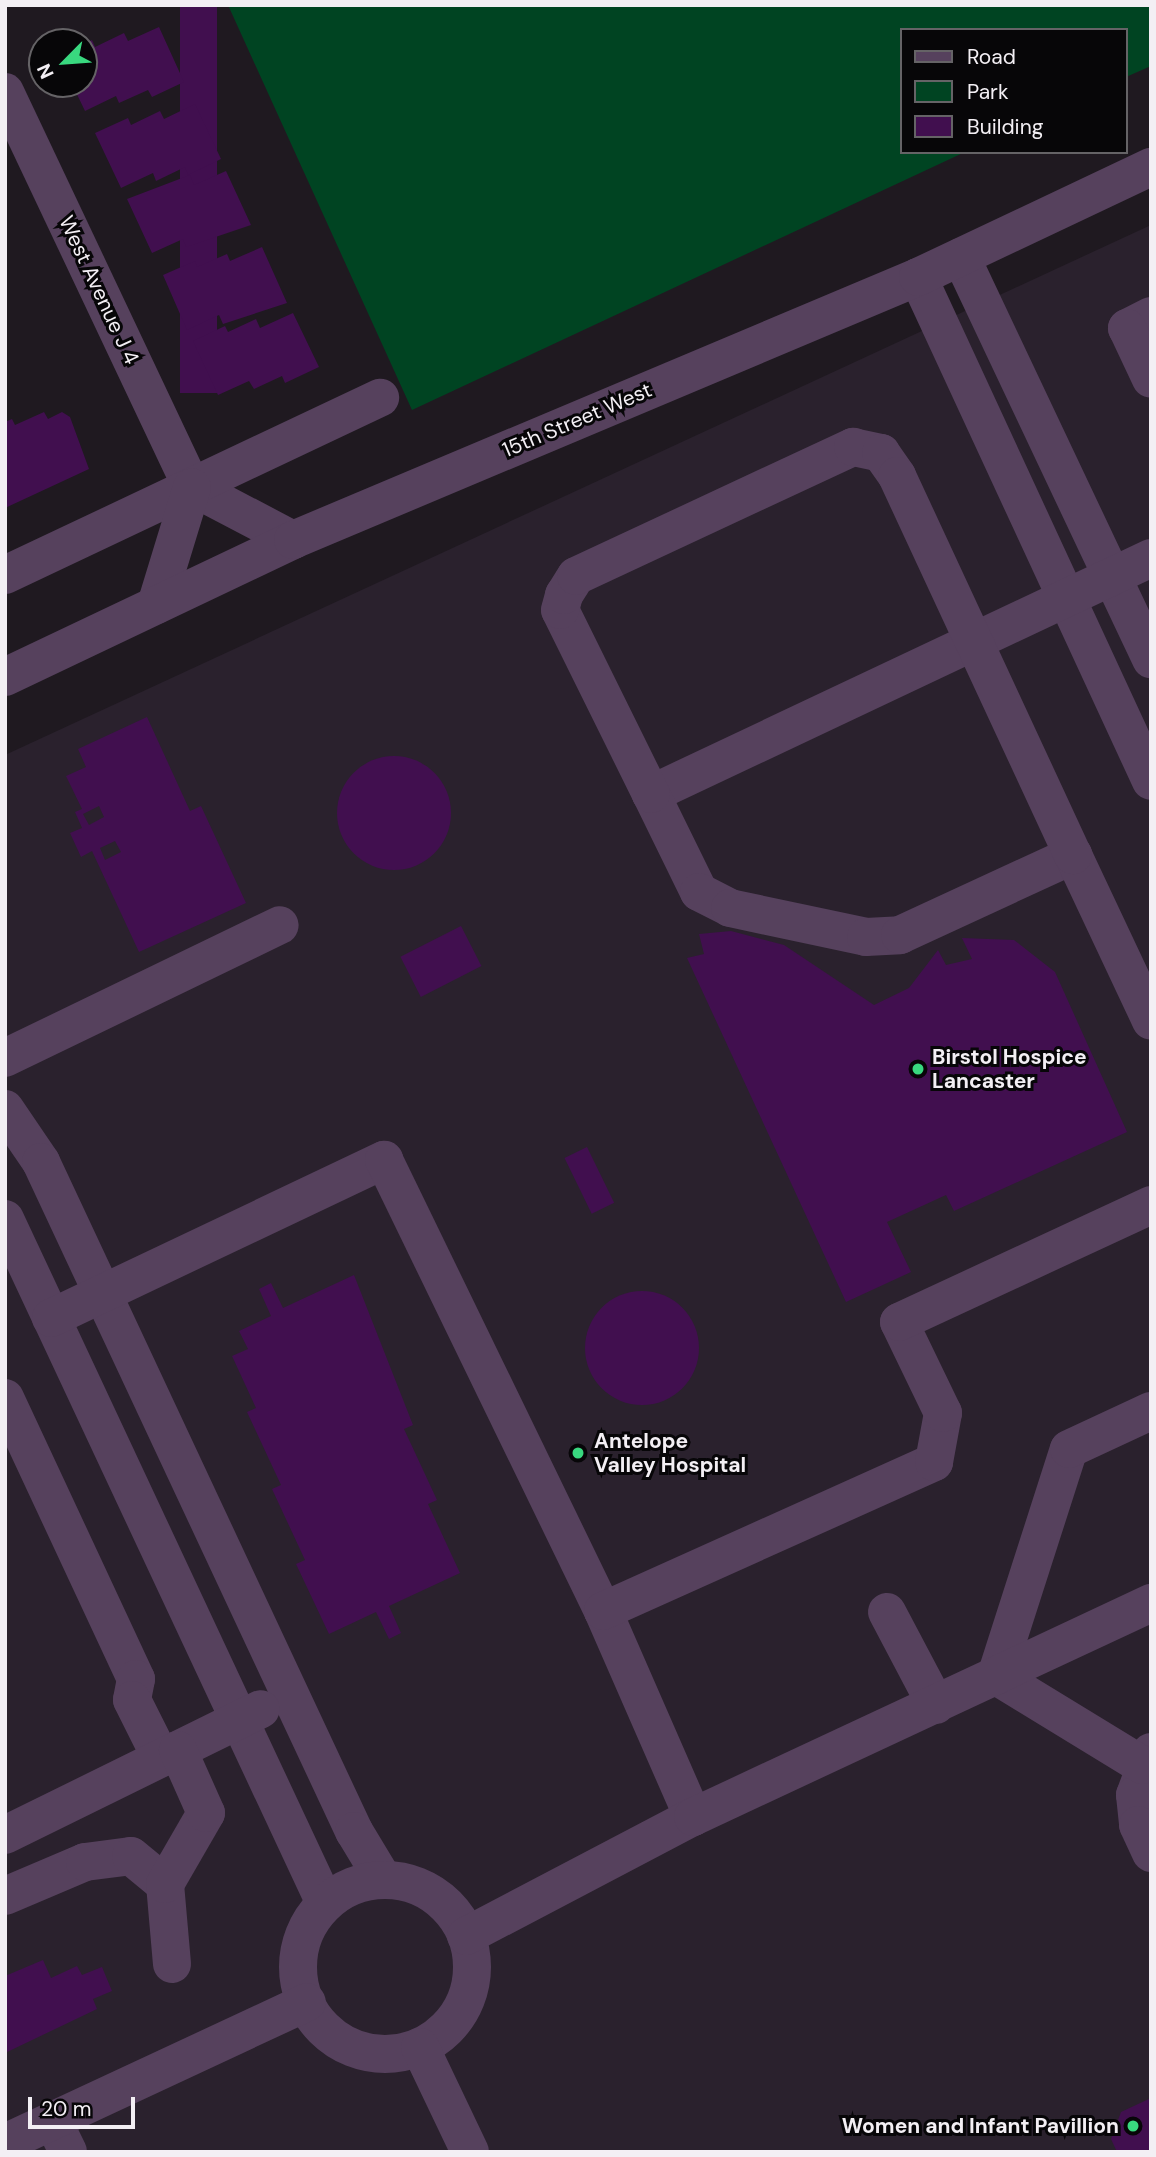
<!DOCTYPE html>
<style>
body{margin:0}
#map{position:relative;width:1156px;height:2157px;overflow:hidden;background:#1f1920;font-family:"DM Sans",sans-serif}
div>[style]{position:absolute}
[style*='--x']{left:calc(var(--x)*1px);top:calc(var(--y)*1px);width:calc(var(--w)*1px);rotate:calc(var(--a)*1deg)}
.built>*{inset:0;background:#2a212d}
.green>*{inset:0;background:#042}
.building>*{inset:0;background:#410f4f;transform-origin:0 0}
.round{border-radius:50%}
.minor>*{height:38px;margin:-19px;padding:0 19px;transform-origin:19px;border-radius:19px;background:#56415d}
.minor>.ring{margin:-19px;padding:0;box-sizing:content-box;background:none;border:38px solid #56415d;border-radius:50%}
.dots>*{width:19px;height:19px;translate:-50% -50%;box-sizing:border-box;border:4px solid #070608;border-radius:50%}
span{translate:-50% -50%;white-space:nowrap;text-align:center;line-height:1.15;-webkit-text-stroke:6px #070608;paint-order:stroke}
.street-label{font-size:21px;color:#f3eff4}
.poi-label{font-size:21px;color:#f3eff4;font-weight:700}
.left{translate:0 -50%;text-align:left}
.right{translate:-100% -50%;text-align:right}
.frame{position:absolute;inset:0;border:7px solid #f3eff4;pointer-events:none}
.legend{position:absolute;left:900px;top:28px;width:228px;height:126px;box-sizing:border-box;background:#070608;border:2px solid #656366;margin:0;padding:9px 12px;list-style:none;font-size:21px;color:#f3eff4}
.legend li{display:flex;align-items:center;gap:14px;height:35px}
.legend b{width:35px;border:2px solid #656366}
.north{position:absolute;left:28px;top:28px;width:70px;height:70px;box-sizing:border-box;background:#070608;border:2px solid #656366;border-radius:50%;rotate:245deg;font-size:19px;font-weight:700;line-height:28px;text-align:center;color:#f3eff4}
.north::after{content:'';display:block;margin:auto;width:24px;height:32px;background:#39d87f;clip-path:polygon(50% 0,100% 100%,50% 72%,0 100%)}
.scale{position:absolute;left:28px;top:2097px;width:107px;height:32px;box-sizing:border-box;border:4px solid #f3eff4;border-top:0;padding-left:9px;font-size:21px;line-height:24px;white-space:nowrap;color:#f3eff4;-webkit-text-stroke:5px #070608;paint-order:stroke}
</style>
<div id="map">
<div class="built">
<div style="clip-path:polygon(1151px 225px,1151px 2152px,5px 2152px,5px 755px)"></div>
</div>
<div class="green">
<div style="clip-path:polygon(228px 5px,1151px 5px,1151px 66px,1126px 77px,1126px 30px,902px 30px,902px 152px,965px 152px,412px 410px)"></div>
</div>
<div class="building">
<div style="left:180px;top:5px;width:37px;height:388px"></div>
<div style="clip-path:polygon(159px 27px,184px 82px,152px 97px,148px 90px,119px 103px,116px 96px,85px 111px,72px 84px,84px 84px,84px 44px,92px 40px,95px 47px,124px 33px,128px 41px)"></div>
<div style="clip-path:polygon(195px 104px,221px 159px,188px 175px,185px 167px,156px 181px,153px 173px,121px 188px,95px 133px,128px 118px,131px 125px,160px 111px,164px 119px)"></div>
<div style="clip-path:polygon(226px 171px,251px 225px,186px 247px,183px 239px,152px 253px,127px 199px,190px 175px,194px 185px)"></div>
<div style="clip-path:polygon(262px 247px,287px 303px,223px 324px,219px 315px,187px 330px,163px 275px,195px 261px,197px 267px,227px 254px,230px 261px)"></div>
<div style="clip-path:polygon(293px 313px,319px 367px,285px 383px,282px 376px,254px 389px,249px 381px,218px 395px,193px 341px,225px 326px,228px 332px,256px 319px,260px 328px)"></div>
<div style="clip-path:polygon(44px 412px,48px 419px,62px 412px,70px 417px,89px 469px,5px 508px,5px 422px,12px 419px,15px 425px)"></div>
<div style="clip-path:polygon(evenodd,147px 717px,190px 811px,201px 806px,246px 903px,139px 952px,92px 851px,81px 857px,70px 833px,82px 828px,75px 812px,82px 809px,66px 776px,86px 767px,78px 749px,147px 717px,99px 806px,104px 817px,89px 825px,83px 814px,99px 806px,147px 717px,115px 841px,121px 852px,105px 860px,100px 848px,115px 841px)"></div>
<div class="round" style="left:337px;top:756px;width:114px;height:114px"></div>
<div style="left:461px;top:926px;width:45px;height:68px;rotate:63deg"></div>
<div style="clip-path:polygon(731px 931px,784px 945px,874px 1005px,909px 988px,938px 950px,946px 965px,972px 959px,962px 938px,1014px 940px,1055px 972px,1127px 1132px,954px 1211px,946px 1195px,887px 1222px,911px 1272px,846px 1302px,687px 958px,704px 954px,699px 934px)"></div>
<div style="left:587px;top:1147px;width:62px;height:25px;rotate:64deg"></div>
<div style="clip-path:polygon(354px 1275px,413px 1425px,404px 1429px,437px 1500px,428px 1504px,460px 1573px,389px 1606px,401px 1633px,389px 1639px,376px 1612px,329px 1634px,296px 1564px,305px 1560px,272px 1489px,281px 1485px,247px 1412px,256px 1408px,232px 1356px,248px 1349px,239px 1331px,271px 1316px,259px 1289px,271px 1283px,283px 1308px)"></div>
<div class="round" style="left:585px;top:1291px;width:114px;height:114px"></div>
<div style="clip-path:polygon(43px 1960px,51px 1978px,77px 1966px,82px 1975px,102px 1967px,112px 1991px,93px 1999px,97px 2009px,5px 2053px,5px 1976px)"></div>
<div style="clip-path:polygon(1151px 2098px,1151px 2152px,1117px 2152px,1111px 2139px,1121px 2112px)"></div>
</div>
<div class="minor">
<div style="--x:5;--y:92;--w:437;--a:64.7"></div>
<div style="--x:192;--y:487;--w:114;--a:27.7"></div>
<div style="--x:961;--y:257;--w:445;--a:64.7"></div>
<div style="--x:918;--y:277;--w:555;--a:65.19"></div>
<div style="--x:1151;--y:316;--w:27;--a:153"></div>
<div style="--x:1127;--y:328;--w:56;--a:64.8"></div>
<div style="--x:1151;--y:558;--w:553;--a:154.73"></div>
<div style="--x:651;--y:794;--w:109;--a:63.9"></div>
<div style="--x:699;--y:892;--w:35;--a:27"></div>
<div style="--x:730;--y:908;--w:139;--a:12"></div>
<div style="--x:866;--y:937;--w:34;--a:-3"></div>
<div style="--x:900;--y:935;--w:191;--a:-24.8"></div>
<div style="--x:1073;--y:855;--w:183;--a:64.8"></div>
<div style="--x:5;--y:575;--w:415;--a:-25.3"></div>
<div style="--x:156;--y:605;--w:123;--a:-73"></div>
<div style="--x:5;--y:677;--w:319;--a:-25.4"></div>
<div style="--x:293;--y:540;--w:678;--a:-22.82"></div>
<div style="--x:918;--y:277;--w:258;--a:-25.3"></div>
<div style="--x:651;--y:794;--w:205;--a:-116.3"></div>
<div style="--x:560;--y:610;--w:16;--a:-75"></div>
<div style="--x:564;--y:595;--w:22;--a:-58"></div>
<div style="--x:576;--y:576;--w:306;--a:-25"></div>
<div style="--x:853;--y:447;--w:29;--a:12"></div>
<div style="--x:881;--y:453;--w:28;--a:55"></div>
<div style="--x:897;--y:476;--w:418;--a:65.1"></div>
<div style="--x:5;--y:1058;--w:305;--a:-25.8"></div>
<div style="--x:5;--y:1109;--w:64;--a:55.8"></div>
<div style="--x:41;--y:1162;--w:739;--a:64.93"></div>
<div style="--x:354;--y:1831;--w:56;--a:58.9"></div>
<div style="--x:5;--y:1219;--w:755;--a:64.93"></div>
<div style="--x:51;--y:1318;--w:369;--a:-25.4"></div>
<div style="--x:384;--y:1160;--w:501;--a:64.1"></div>
<div style="--x:5;--y:1398;--w:310;--a:65"></div>
<div style="--x:136;--y:1679;--w:21;--a:101"></div>
<div style="--x:132;--y:1700;--w:65;--a:63.4"></div>
<div style="--x:887;--y:1612;--w:105;--a:62.2"></div>
<div style="--x:1151;--y:1752;--w:46;--a:110.4"></div>
<div style="--x:1135;--y:1795;--w:30;--a:84"></div>
<div style="--x:1138;--y:1825;--w:31;--a:65"></div>
<div style="--x:1142;--y:1765;--w:171;--a:-148.6"></div>
<div style="--x:996;--y:1676;--w:238;--a:-72.2"></div>
<div style="--x:1069;--y:1449;--w:90;--a:-24.9"></div>
<div style="--x:693;--y:1817;--w:225;--a:-113.6"></div>
<div style="--x:603;--y:1611;--w:363;--a:-24.2"></div>
<div style="--x:934;--y:1462;--w:50;--a:-79.6"></div>
<div style="--x:943;--y:1413;--w:101;--a:-115.8"></div>
<div style="--x:899;--y:1322;--w:278;--a:-24.9"></div>
<div style="--x:5;--y:1835;--w:285;--a:-26.2"></div>
<div class="ring" style="left:298px;top:1880px;width:136px;height:136px"></div>
<div style="--x:5;--y:1896;--w:87;--a:-23"></div>
<div style="--x:85;--y:1862;--w:46;--a:-7.4"></div>
<div style="--x:131;--y:1856;--w:44;--a:39.5"></div>
<div style="--x:466;--y:1936;--w:256;--a:-27.7"></div>
<div style="--x:693;--y:1817;--w:506;--a:-25.04"></div>
<div style="--x:172;--y:1964;--w:80;--a:-95"></div>
<div style="--x:165;--y:1884;--w:82;--a:-60"></div>
<div style="--x:206;--y:1813;--w:69;--a:-114"></div>
<div style="--x:420;--y:2047;--w:116;--a:64.5"></div>
<div style="--x:53;--y:2121;--w:34;--a:64"></div>
<div style="--x:5;--y:2143;--w:333;--a:-25"></div>
</div>
<div class="dots">
<div style="left:918px;top:1069px;background:#39d87f"></div>
<div style="left:578px;top:1453px;background:#39d87f"></div>
<div style="left:1133px;top:2126px;background:#39d87f"></div>
</div>
<div class="street-label">
<span style="left:99px;top:290px;rotate:65deg">West Avenue J 4</span>
<span style="left:577px;top:420px;rotate:-23deg">15th Street West</span>
</div>
<div class="poi-label">
<span class="left" style="left:932px;top:1069px">Birstol Hospice<br>Lancaster</span>
<span class="left" style="left:594px;top:1453px">Antelope<br>Valley Hospital</span>
<span class="right" style="left:1119px;top:2126px">Women and Infant Pavillion</span>
</div>
<div class="frame"></div>
<ul class="legend">
<li><b style="height:9px;background:#56415d"></b>Road</li>
<li><b style="height:19px;background:#042"></b>Park</li>
<li><b style="height:19px;background:#410f4f"></b>Building</li>
</ul>
<div class="north">N</div>
<div class="scale">20 m</div>
</div>
